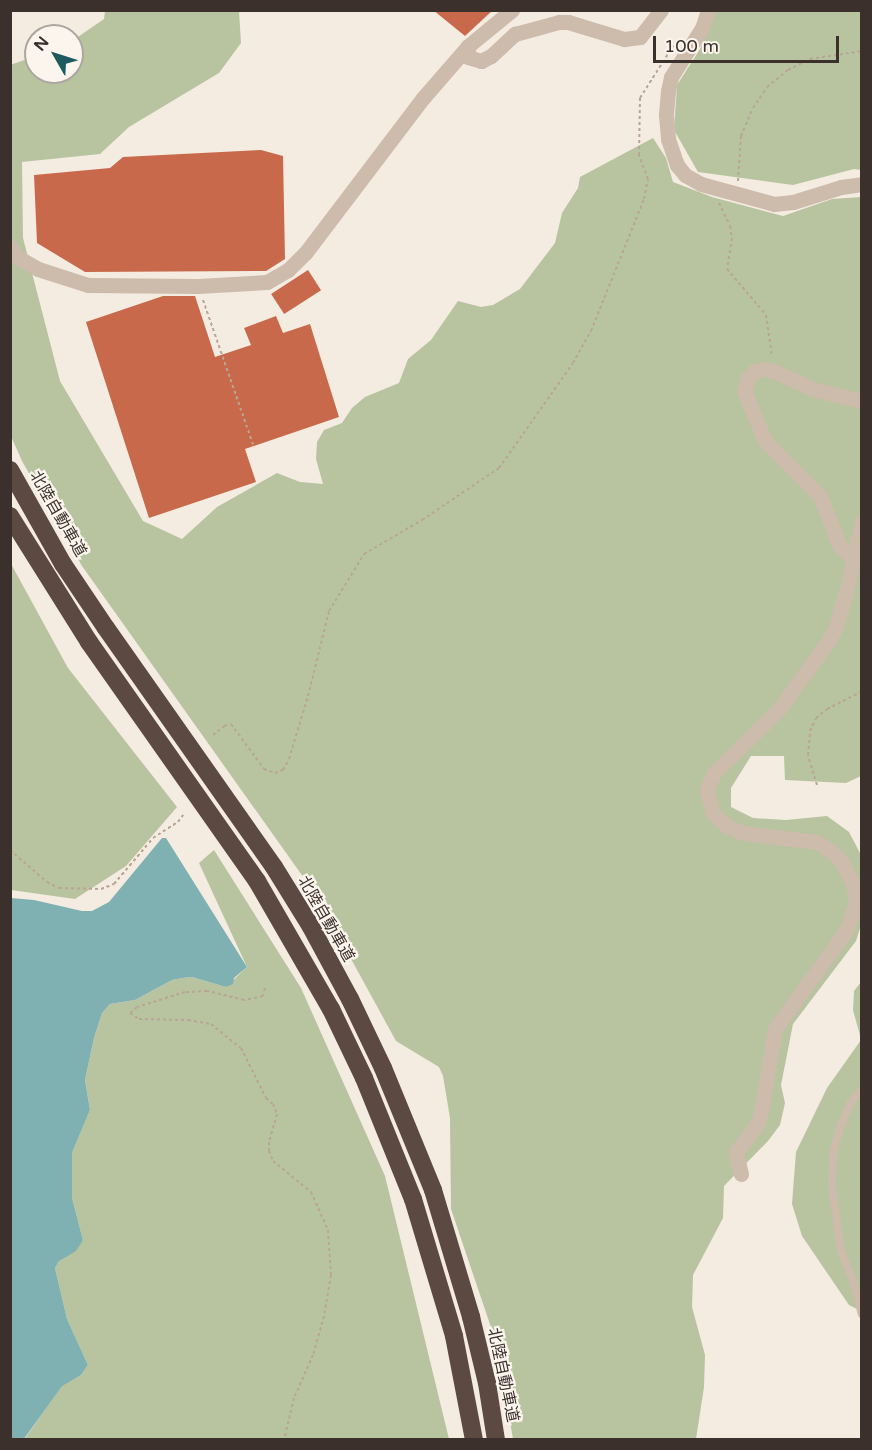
<!DOCTYPE html>
<meta charset="utf-8">
<style>
body{margin:0}
#map{position:relative;width:872px;height:1450px;overflow:hidden;background:#f4ebe1;font-family:"Varela Round","Noto Sans JP",sans-serif}
div>[style]{position:absolute}
[style*='--x']{left:calc(var(--x)*1px);top:calc(var(--y)*1px);width:calc(var(--w)*1px);rotate:calc(var(--a)*1deg)}
.green>*{inset:0;background:#b8c4a0}
.water>*{inset:0;background:#7fb0b2}
.building>*{inset:0;background:#c8694b;transform-origin:0 0}
.path>*{height:2px;margin-top:-1px;transform-origin:0;background:repeating-linear-gradient(90deg,#b9a596 0 3px,transparent 0 6px)}
.service>*{height:8px;margin:-4px;padding:0 4px;transform-origin:4px;border-radius:4px;background:#cdbbac}
.minor>*{height:15px;margin:-7.5px;padding:0 7.5px;transform-origin:7.5px;border-radius:7.5px;background:#cdbbac}
.motorway>*{height:18px;margin:-9px;padding:0 9px;transform-origin:9px;border-radius:9px;background:#5c4a42}
span{translate:-50% -50%;white-space:nowrap;text-align:center;line-height:1.15;-webkit-text-stroke:4.5px #fbf5ee;paint-order:stroke}
.street-label{font-size:16px;color:#3b302b}
.frame{position:absolute;inset:0;border:12px solid #3b302b;pointer-events:none}
.north{position:absolute;left:24px;top:24px;width:60px;height:60px;box-sizing:border-box;background:#fbf5ee;border:2px solid #aea6a0;border-radius:50%;rotate:309deg;font-size:16px;font-weight:700;line-height:24px;text-align:center;color:#3b302b}
.north::after{content:'';display:block;margin:auto;width:21px;height:27px;background:#1f5a5e;clip-path:polygon(50% 0,100% 100%,50% 72%,0 100%)}
.scale{position:absolute;left:653px;top:36px;width:186px;height:27px;box-sizing:border-box;border:3px solid #3b302b;border-top:0;padding-left:8px;font-size:18px;line-height:21px;white-space:nowrap;color:#3b302b;-webkit-text-stroke:4px #fbf5ee;paint-order:stroke}
</style>
<div id="map">
<div class="green">
<div style="clip-path:polygon(105px 11px,239px 11px,241px 43px,219px 73px,129px 127px,100px 154px,22px 162px,23px 238px,60px 381px,143px 521px,182px 539px,217px 507px,277px 473px,300px 482px,323px 484px,316px 459px,317px 442px,324px 430px,342px 423px,352px 408px,365px 397px,399px 383px,408px 359px,431px 340px,458px 301px,481px 307px,493px 305px,520px 289px,555px 243px,562px 213px,578px 188px,580px 177px,653px 138px,666px 158px,673px 182px,712px 197px,783px 216px,832px 199px,861px 197px,861px 776px,846px 783px,785px 780px,784px 756px,751px 756px,731px 788px,731px 807px,753px 818px,786px 820px,827px 816px,849px 832px,861px 855px,861px 925px,856px 941px,793px 1024px,781px 1085px,785px 1103px,780px 1125px,768px 1141px,724px 1186px,723px 1218px,693px 1275px,692px 1307px,705px 1355px,704px 1387px,696px 1439px,513px 1439px,497px 1345px,451px 1209px,450px 1118px,443px 1076px,439px 1067px,396px 1041px,316px 895px,82px 566px,22px 461px,10px 434px,10px 65px,36px 56px,36px 72px,72px 72px,72px 41px,104px 19px)"></div>
<div style="clip-path:polygon(715px 11px,861px 11px,861px 170px,854px 169px,793px 185px,698px 172px,674px 130px,677px 85px,700px 49px)"></div>
<div style="clip-path:polygon(10px 562px,68px 668px,177px 807px,126px 866px,75px 899px,11px 890px)"></div>
<div style="clip-path:polygon(214px 850px,301px 988px,385px 1176px,449px 1439px,24px 1440px,62px 1385px,81px 1375px,88px 1365px,67px 1319px,55px 1268px,59px 1261px,83px 1240px,72px 1198px,72px 1153px,90px 1110px,85px 1080px,94px 1038px,102px 1013px,110px 1004px,135px 1000px,172px 980px,182px 978px,192px 977px,226px 987px,247px 967px,199px 863px)"></div>
<div style="clip-path:polygon(861px 982px,861px 1039px,853px 1010px,854px 991px)"></div>
<div style="clip-path:polygon(861px 1040px,861px 1311px,849px 1305px,802px 1236px,792px 1204px,796px 1152px,827px 1088px)"></div>
</div>
<div class="water">
<div style="clip-path:polygon(162px 838px,166px 838px,247px 967px,234px 978px,233px 984px,226px 987px,192px 977px,182px 978px,172px 980px,135px 1000px,110px 1004px,102px 1013px,94px 1038px,85px 1080px,90px 1110px,72px 1153px,72px 1198px,83px 1240px,76px 1251px,59px 1261px,55px 1268px,67px 1319px,88px 1365px,81px 1375px,62px 1386px,24px 1439px,11px 1439px,11px 898px,34px 900px,82px 911px,92px 911px,109px 902px)"></div>
</div>
<div class="building">
<div style="clip-path:polygon(433px 10px,493px 10px,465px 36px)"></div>
<div style="clip-path:polygon(261px 150px,283px 156px,285px 259px,266px 271px,85px 272px,37px 243px,34px 175px,110px 168px,123px 157px)"></div>
<div style="left:308px;top:270px;width:24px;height:44px;rotate:57deg"></div>
<div style="clip-path:polygon(163px 296px,195px 296px,215px 357px,251px 345px,244px 328px,276px 316px,283px 333px,310px 324px,339px 417px,245px 449px,256px 482px,149px 518px,86px 322px)"></div>
</div>
<div class="path">
<div style="--x:738;--y:181;--w:45;--a:-86.2"></div>
<div style="--x:741;--y:136;--w:30;--a:-67"></div>
<div style="--x:753;--y:108;--w:25;--a:-56"></div>
<div style="--x:767;--y:87;--w:27;--a:-39"></div>
<div style="--x:788;--y:70;--w:25;--a:-27"></div>
<div style="--x:810;--y:59;--w:53;--a:-8.7"></div>
<div style="--x:719;--y:203;--w:25;--a:64"></div>
<div style="--x:730;--y:226;--w:12;--a:81"></div>
<div style="--x:732;--y:238;--w:31;--a:99"></div>
<div style="--x:727;--y:269;--w:60;--a:49.7"></div>
<div style="--x:766;--y:315;--w:41;--a:81.7"></div>
<div style="--x:203;--y:300;--w:156;--a:70.9"></div>
<div style="--x:213;--y:735;--w:14;--a:-39"></div>
<div style="--x:224;--y:726;--w:7;--a:-16"></div>
<div style="--x:231;--y:724;--w:56;--a:53.7"></div>
<div style="--x:264;--y:769;--w:12;--a:20"></div>
<div style="--x:275;--y:773;--w:9;--a:-21"></div>
<div style="--x:283;--y:770;--w:13;--a:-61"></div>
<div style="--x:289;--y:759;--w:66;--a:-73.2"></div>
<div style="--x:308;--y:696;--w:88;--a:-76.1"></div>
<div style="--x:329;--y:611;--w:67;--a:-58.4"></div>
<div style="--x:364;--y:554;--w:67;--a:-30.4"></div>
<div style="--x:422;--y:520;--w:93;--a:-34"></div>
<div style="--x:499;--y:468;--w:128;--a:-54.8"></div>
<div style="--x:573;--y:363;--w:37;--a:-61"></div>
<div style="--x:591;--y:331;--w:142;--a:-68.1"></div>
<div style="--x:644;--y:199;--w:20;--a:-79"></div>
<div style="--x:648;--y:179;--w:26;--a:-111"></div>
<div style="--x:639;--y:155;--w:57;--a:-89"></div>
<div style="--x:640;--y:98;--w:62;--a:-57.6"></div>
<div style="--x:817;--y:785;--w:31;--a:-107"></div>
<div style="--x:808;--y:755;--w:24;--a:-85"></div>
<div style="--x:810;--y:731;--w:14;--a:-65"></div>
<div style="--x:816;--y:718;--w:14;--a:-39"></div>
<div style="--x:827;--y:709;--w:39;--a:-27"></div>
<div style="--x:10;--y:850;--w:49;--a:40.9"></div>
<div style="--x:47;--y:882;--w:13;--a:27"></div>
<div style="--x:59;--y:888;--w:42;--a:1.4"></div>
<div style="--x:101;--y:889;--w:14;--a:-21"></div>
<div style="--x:114;--y:884;--w:60;--a:-49.7"></div>
<div style="--x:153;--y:838;--w:30;--a:-33"></div>
<div style="--x:178;--y:822;--w:9;--a:-54"></div>
<div style="--x:265;--y:988;--w:8;--a:104"></div>
<div style="--x:263;--y:996;--w:19;--a:168"></div>
<div style="--x:244;--y:1000;--w:38;--a:-166"></div>
<div style="--x:207;--y:991;--w:22;--a:177"></div>
<div style="--x:185;--y:992;--w:50;--a:162.6"></div>
<div style="--x:137;--y:1007;--w:9;--a:139"></div>
<div style="--x:130;--y:1013;--w:11;--a:34"></div>
<div style="--x:139;--y:1019;--w:49;--a:1.2"></div>
<div style="--x:188;--y:1020;--w:23;--a:10"></div>
<div style="--x:211;--y:1024;--w:38;--a:39"></div>
<div style="--x:241;--y:1048;--w:56;--a:63.4"></div>
<div style="--x:266;--y:1098;--w:9;--a:41"></div>
<div style="--x:273;--y:1104;--w:11;--a:68"></div>
<div style="--x:277;--y:1114;--w:29;--a:106"></div>
<div style="--x:269;--y:1142;--w:9;--a:90"></div>
<div style="--x:269;--y:1151;--w:11;--a:68"></div>
<div style="--x:273;--y:1161;--w:49;--a:39.2"></div>
<div style="--x:311;--y:1192;--w:42;--a:65.9"></div>
<div style="--x:328;--y:1230;--w:45;--a:86.2"></div>
<div style="--x:331;--y:1275;--w:42;--a:99.7"></div>
<div style="--x:324;--y:1316;--w:41;--a:105.8"></div>
<div style="--x:313;--y:1355;--w:47;--a:113.8"></div>
<div style="--x:294;--y:1398;--w:43;--a:103.4"></div>
</div>
<div class="service">
<div style="--x:862;--y:1089;--w:19;--a:129"></div>
<div style="--x:850;--y:1104;--w:26;--a:113"></div>
<div style="--x:840;--y:1128;--w:25;--a:106"></div>
<div style="--x:833;--y:1152;--w:35;--a:92"></div>
<div style="--x:832;--y:1187;--w:65;--a:82"></div>
<div style="--x:841;--y:1251;--w:32;--a:68"></div>
<div style="--x:853;--y:1281;--w:34;--a:75"></div>
</div>
<div class="minor">
<div style="--x:708;--y:10;--w:19;--a:108"></div>
<div style="--x:702;--y:28;--w:58;--a:122.3"></div>
<div style="--x:671;--y:77;--w:14;--a:102"></div>
<div style="--x:668;--y:91;--w:24;--a:95"></div>
<div style="--x:666;--y:115;--w:24;--a:85"></div>
<div style="--x:668;--y:139;--w:28;--a:71"></div>
<div style="--x:677;--y:165;--w:13;--a:51"></div>
<div style="--x:685;--y:175;--w:18;--a:29"></div>
<div style="--x:701;--y:184;--w:76;--a:15.3"></div>
<div style="--x:774;--y:204;--w:19;--a:-6"></div>
<div style="--x:793;--y:202;--w:50;--a:-17.4"></div>
<div style="--x:841;--y:187;--w:21;--a:-8"></div>
<div style="--x:468;--y:46;--w:11;--a:90"></div>
<div style="--x:468;--y:57;--w:14;--a:17"></div>
<div style="--x:481;--y:61;--w:11;--a:-27"></div>
<div style="--x:491;--y:56;--w:33;--a:-43"></div>
<div style="--x:515;--y:34;--w:46;--a:-15.3"></div>
<div style="--x:559;--y:22;--w:9;--a:0"></div>
<div style="--x:568;--y:22;--w:59;--a:16.9"></div>
<div style="--x:624;--y:39;--w:16;--a:-7"></div>
<div style="--x:640;--y:37;--w:34;--a:-52"></div>
<div style="--x:10;--y:247;--w:14;--a:51"></div>
<div style="--x:19;--y:258;--w:22;--a:30"></div>
<div style="--x:38;--y:269;--w:52;--a:17.7"></div>
<div style="--x:88;--y:285;--w:110;--a:0.5"></div>
<div style="--x:198;--y:286;--w:69;--a:-3.3"></div>
<div style="--x:267;--y:282;--w:24;--a:-30"></div>
<div style="--x:288;--y:270;--w:25;--a:-45"></div>
<div style="--x:306;--y:252;--w:193;--a:-52.8"></div>
<div style="--x:423;--y:98;--w:69;--a:-49.1"></div>
<div style="--x:468;--y:46;--w:57;--a:-39.3"></div>
<div style="--x:854;--y:559;--w:18;--a:-139"></div>
<div style="--x:840;--y:547;--w:55;--a:-111.4"></div>
<div style="--x:820;--y:496;--w:78;--a:-135"></div>
<div style="--x:765;--y:441;--w:54;--a:-112.8"></div>
<div style="--x:744;--y:391;--w:14;--a:-73"></div>
<div style="--x:748;--y:378;--w:10;--a:-45"></div>
<div style="--x:755;--y:371;--w:10;--a:-11"></div>
<div style="--x:765;--y:369;--w:9;--a:13"></div>
<div style="--x:774;--y:371;--w:43;--a:24.8"></div>
<div style="--x:813;--y:389;--w:50;--a:13.8"></div>
<div style="--x:741;--y:1174;--w:23;--a:-103"></div>
<div style="--x:736;--y:1152;--w:36;--a:-53"></div>
<div style="--x:758;--y:1123;--w:11;--a:-75"></div>
<div style="--x:761;--y:1112;--w:84;--a:-80.4"></div>
<div style="--x:775;--y:1029;--w:123;--a:-54.2"></div>
<div style="--x:847;--y:929;--w:28;--a:-71"></div>
<div style="--x:856;--y:903;--w:19;--a:-99"></div>
<div style="--x:853;--y:884;--w:25;--a:-117"></div>
<div style="--x:842;--y:862;--w:14;--a:-135"></div>
<div style="--x:832;--y:852;--w:18;--a:-146"></div>
<div style="--x:817;--y:842;--w:74;--a:-173"></div>
<div style="--x:744;--y:833;--w:17;--a:-159"></div>
<div style="--x:728;--y:827;--w:21;--a:-137"></div>
<div style="--x:713;--y:813;--w:24;--a:-105"></div>
<div style="--x:707;--y:790;--w:17;--a:-69"></div>
<div style="--x:713;--y:774;--w:94;--a:-44.6"></div>
<div style="--x:780;--y:708;--w:84;--a:-54.2"></div>
<div style="--x:829;--y:640;--w:15;--a:-62"></div>
<div style="--x:836;--y:627;--w:45;--a:-74.4"></div>
<div style="--x:848;--y:584;--w:65;--a:-77.5"></div>
</div>
<div class="motorway">
<div style="--x:10;--y:470;--w:108;--a:60.6"></div>
<div style="--x:63;--y:564;--w:77;--a:56.1"></div>
<div style="--x:106;--y:628;--w:292;--a:54.9"></div>
<div style="--x:274;--y:867;--w:70;--a:58.3"></div>
<div style="--x:311;--y:927;--w:82;--a:61.6"></div>
<div style="--x:350;--y:999;--w:76;--a:64.4"></div>
<div style="--x:383;--y:1068;--w:132;--a:67.7"></div>
<div style="--x:433;--y:1190;--w:133;--a:73.3"></div>
<div style="--x:471;--y:1317;--w:68;--a:76.4"></div>
<div style="--x:487;--y:1383;--w:58;--a:81"></div>
<div style="--x:10;--y:516;--w:149;--a:57.9"></div>
<div style="--x:89;--y:642;--w:292;--a:54.9"></div>
<div style="--x:257;--y:881;--w:148;--a:60"></div>
<div style="--x:331;--y:1009;--w:76;--a:64.4"></div>
<div style="--x:364;--y:1078;--w:131;--a:68"></div>
<div style="--x:413;--y:1199;--w:143;--a:73.3"></div>
<div style="--x:454;--y:1336;--w:106;--a:79.1"></div>
</div>
<div class="street-label">
<span style="left:58px;top:514px;rotate:60deg">北陸自動車道</span>
<span style="left:326px;top:919px;rotate:60deg">北陸自動車道</span>
<span style="left:503px;top:1375px;rotate:78deg">北陸自動車道</span>
</div>
<div class="frame"></div>
<div class="north">N</div>
<div class="scale">100 m</div>
</div>
